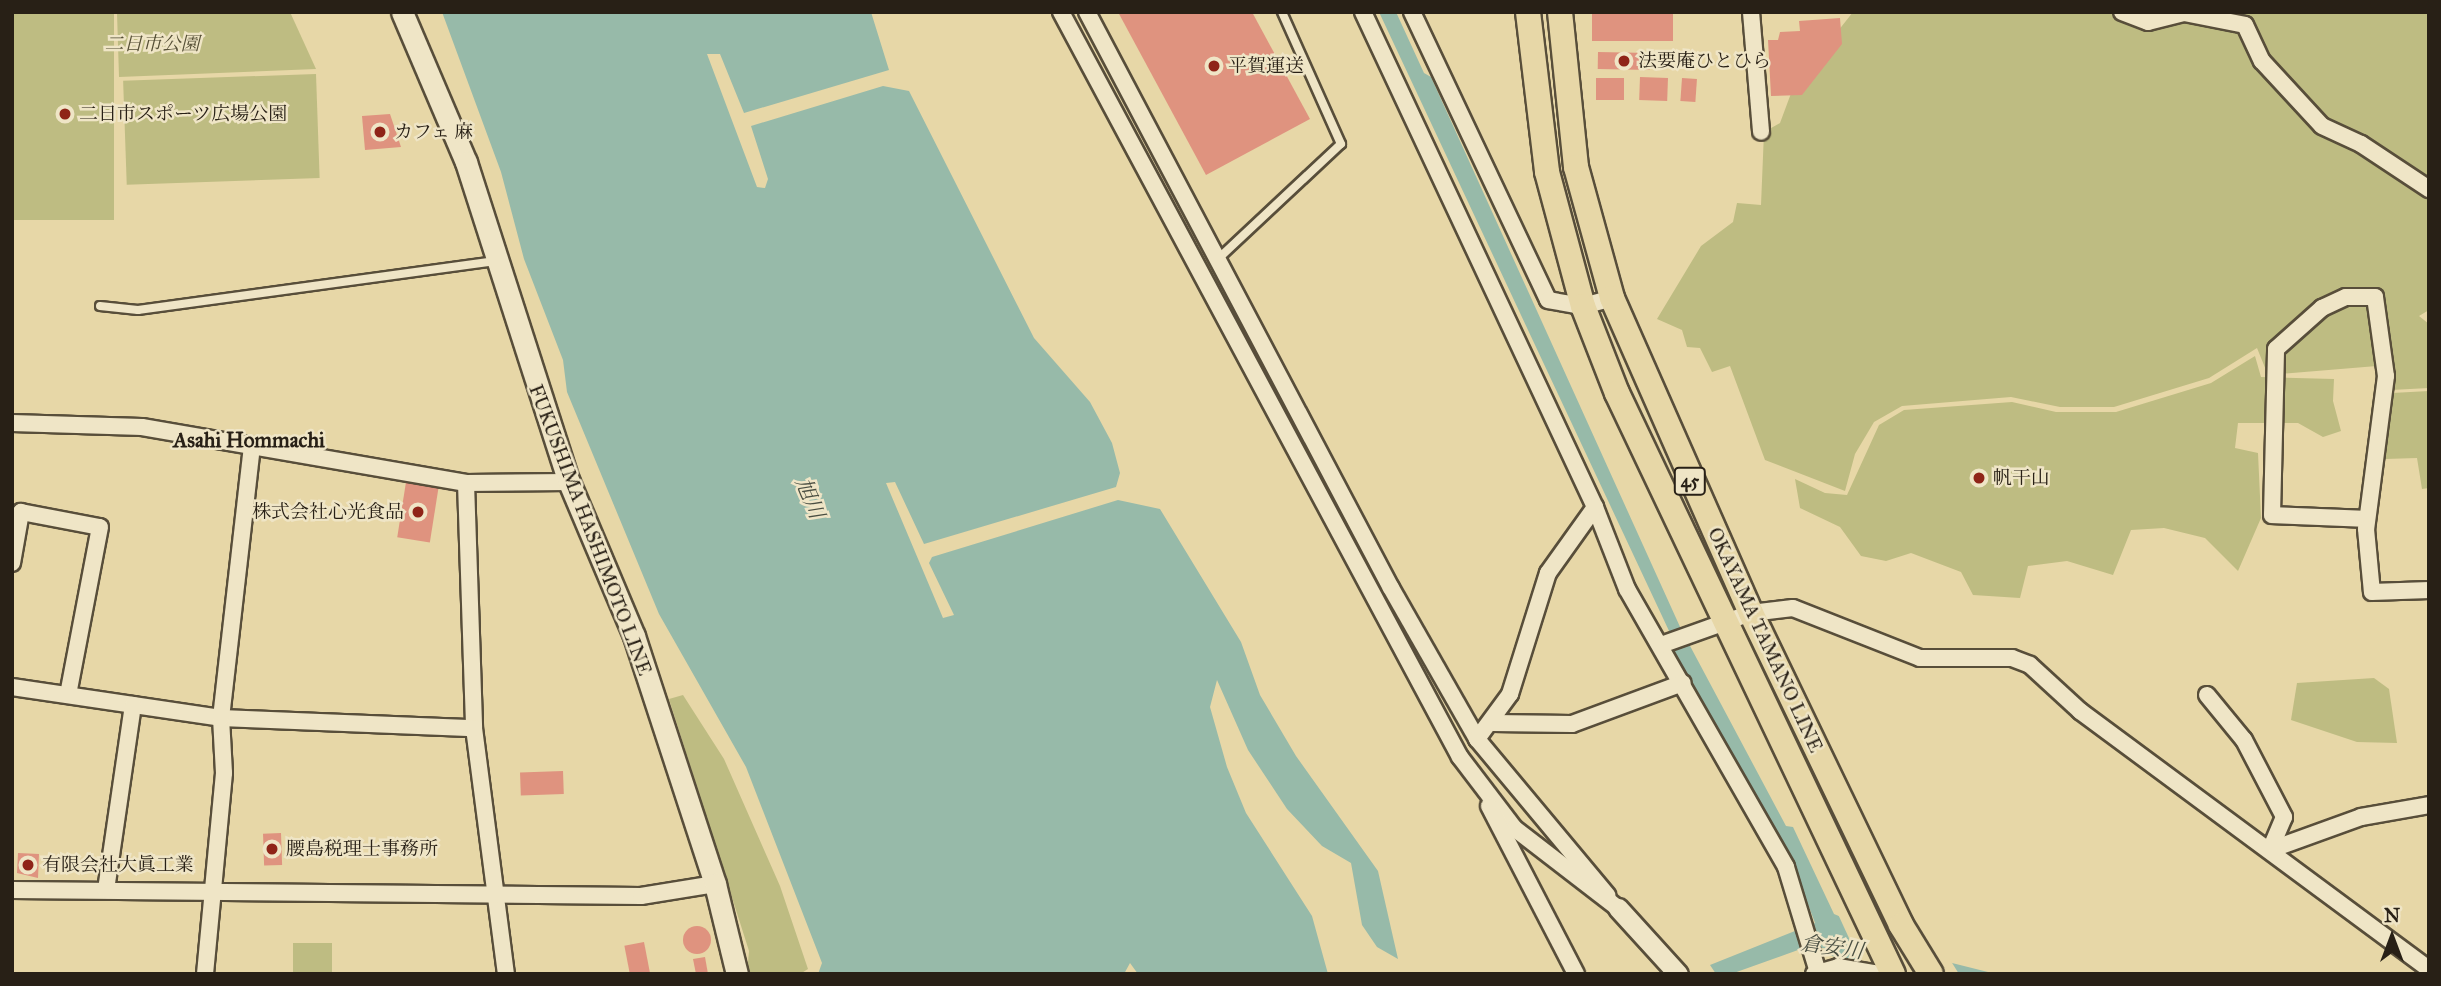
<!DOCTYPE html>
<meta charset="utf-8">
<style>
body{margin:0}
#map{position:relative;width:2441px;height:986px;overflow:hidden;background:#e7d7a7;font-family:"IM FELL Great Primer","Noto Serif JP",serif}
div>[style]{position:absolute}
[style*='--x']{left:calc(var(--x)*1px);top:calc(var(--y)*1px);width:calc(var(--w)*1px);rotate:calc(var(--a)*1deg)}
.green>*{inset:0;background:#bebc82;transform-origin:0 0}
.water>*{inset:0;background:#97baa9}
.pier>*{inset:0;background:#e7d7a7}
.building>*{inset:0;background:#df937f;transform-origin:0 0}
.round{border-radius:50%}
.roads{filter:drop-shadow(2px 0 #584e3a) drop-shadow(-2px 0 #584e3a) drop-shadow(0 2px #584e3a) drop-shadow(0 -2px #584e3a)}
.service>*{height:8px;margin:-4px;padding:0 4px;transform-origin:4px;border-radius:4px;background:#efe5c6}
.minor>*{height:16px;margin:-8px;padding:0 8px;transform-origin:8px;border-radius:8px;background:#efe5c6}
.tertiary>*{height:19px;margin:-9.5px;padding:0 9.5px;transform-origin:9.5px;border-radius:9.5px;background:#efe5c6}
.secondary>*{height:21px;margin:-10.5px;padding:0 10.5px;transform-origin:10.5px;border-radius:10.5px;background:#efe5c6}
.primary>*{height:24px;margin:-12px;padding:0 12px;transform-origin:12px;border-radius:12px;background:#e7d7a7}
.dots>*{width:19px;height:19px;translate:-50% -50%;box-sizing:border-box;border:4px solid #efe5c6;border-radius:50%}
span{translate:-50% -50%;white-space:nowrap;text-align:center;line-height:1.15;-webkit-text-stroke:5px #efe5c6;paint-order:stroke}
.shield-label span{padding:2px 5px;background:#efe5c6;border:2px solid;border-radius:5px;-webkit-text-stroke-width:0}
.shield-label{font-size:18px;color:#282016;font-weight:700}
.park-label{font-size:19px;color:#554f36;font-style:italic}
.poi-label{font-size:19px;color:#282016}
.left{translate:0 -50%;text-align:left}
.right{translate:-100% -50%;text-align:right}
.street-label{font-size:19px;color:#282016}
.neighbourhood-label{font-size:21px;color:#282016;font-weight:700}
.water-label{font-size:21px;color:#494e42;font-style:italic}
.frame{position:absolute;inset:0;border:14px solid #282016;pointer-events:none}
.north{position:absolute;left:2357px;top:902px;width:70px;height:70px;-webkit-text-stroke:5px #efe5c6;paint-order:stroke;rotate:0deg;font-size:19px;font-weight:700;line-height:28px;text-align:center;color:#282016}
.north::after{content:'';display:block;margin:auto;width:24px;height:32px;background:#282016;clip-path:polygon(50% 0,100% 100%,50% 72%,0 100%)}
</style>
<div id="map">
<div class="green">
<div style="left:12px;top:12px;width:102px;height:208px"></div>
<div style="clip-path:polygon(117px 12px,290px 12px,316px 69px,119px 77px)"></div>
<div style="clip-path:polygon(1853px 12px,2429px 12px,2429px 310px,2419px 316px,2429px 324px,2429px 388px,2391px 390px,2389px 365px,2268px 375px,2257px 348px,2209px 378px,2114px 407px,2060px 407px,2011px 397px,1902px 406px,1874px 422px,1855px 454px,1845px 491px,1765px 460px,1730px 366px,1712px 372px,1700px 348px,1687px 347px,1682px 330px,1657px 319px,1701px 246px,1733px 222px,1737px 203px,1761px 205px,1764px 132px,1780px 123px,1793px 88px)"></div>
<div style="left:316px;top:74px;width:104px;height:193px;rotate:88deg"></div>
<div style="clip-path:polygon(2255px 356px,2261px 377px,2334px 379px,2333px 401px,2341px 431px,2323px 437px,2298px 423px,2238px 423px,2235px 448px,2258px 453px,2261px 518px,2238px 571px,2205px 538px,2164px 528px,2131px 530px,2113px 575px,2067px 561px,2028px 566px,2020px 598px,1973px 595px,1961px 572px,1911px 553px,1886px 561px,1861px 556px,1840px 527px,1800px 508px,1795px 479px,1825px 493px,1847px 495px,1879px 425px,1904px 410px,2012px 402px,2056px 412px,2116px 412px,2211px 383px)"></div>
<div style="clip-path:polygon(2429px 391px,2429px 488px,2422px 489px,2417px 458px,2385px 459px,2392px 393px)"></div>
<div style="clip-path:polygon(2374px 678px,2389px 689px,2397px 743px,2357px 742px,2291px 720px,2297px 683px)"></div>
<div style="clip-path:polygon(683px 695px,724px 759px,780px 886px,808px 969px,800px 974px,747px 974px,749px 951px,669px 699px)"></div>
<div style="left:332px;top:943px;width:31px;height:39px;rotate:90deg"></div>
</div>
<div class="water">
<div style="clip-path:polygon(442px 12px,871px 12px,889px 70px,744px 113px,720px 54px,707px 54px,757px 187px,765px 188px,768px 179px,751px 126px,883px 86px,909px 91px,1034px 338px,1090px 402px,1112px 443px,1120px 473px,1116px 487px,924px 544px,895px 482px,886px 483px,943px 618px,954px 615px,929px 563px,932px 557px,1118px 500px,1160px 509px,1241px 642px,1260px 695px,1296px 756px,1378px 871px,1398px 959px,1377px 947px,1362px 925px,1351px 863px,1322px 846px,1287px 809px,1248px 750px,1217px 680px,1210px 707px,1227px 767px,1246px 813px,1312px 916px,1328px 974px,1138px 974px,1130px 963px,1124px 974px,818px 974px,822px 963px,746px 767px,659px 614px,567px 392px,563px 360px,524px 259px,501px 172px)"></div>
<div style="clip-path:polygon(1379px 12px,1396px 12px,1424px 73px,1431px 77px,1681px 629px,1786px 826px,1793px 827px,1834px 914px,1952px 963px,1996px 974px,1920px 974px,1827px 955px,1824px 948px,1798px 950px,1731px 974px,1716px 974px,1710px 965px,1815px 923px,1794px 867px,1672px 649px,1670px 633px)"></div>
</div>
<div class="pier">
<div style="clip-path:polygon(1837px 912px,1949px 958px,1959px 974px,1916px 974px,1860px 962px)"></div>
</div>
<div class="building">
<div style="clip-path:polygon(1118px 12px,1252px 12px,1310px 119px,1206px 175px)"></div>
<div style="left:1592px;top:12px;width:81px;height:29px"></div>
<div style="clip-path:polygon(1840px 18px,1842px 44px,1802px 95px,1771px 96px,1768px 40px,1778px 40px,1780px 32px,1800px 31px,1799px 21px)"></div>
<div style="left:1598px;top:52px;width:52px;height:17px;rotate:1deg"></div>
<div style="left:1640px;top:77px;width:28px;height:23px;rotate:2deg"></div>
<div style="left:1596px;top:78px;width:28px;height:22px"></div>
<div style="left:1682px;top:78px;width:15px;height:23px;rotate:4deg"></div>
<div style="clip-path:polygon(390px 114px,401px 147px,365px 150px,362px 116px)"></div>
<div style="left:406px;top:482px;width:33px;height:56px;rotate:9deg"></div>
<div style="left:563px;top:771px;width:23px;height:43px;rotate:88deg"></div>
<div style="left:281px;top:833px;width:32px;height:18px;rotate:88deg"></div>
<div style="clip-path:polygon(18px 853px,39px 854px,38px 878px,17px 873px)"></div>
<div class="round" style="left:683px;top:926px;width:28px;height:28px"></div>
<div style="left:644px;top:942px;width:33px;height:20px;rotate:79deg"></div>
<div style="clip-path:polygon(705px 957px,708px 974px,696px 974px,693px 959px)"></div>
</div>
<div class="roads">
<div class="service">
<div style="--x:1219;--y:258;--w:167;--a:-43.1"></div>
<div style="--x:1341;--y:144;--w:145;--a:-114.1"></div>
<div style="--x:100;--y:306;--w:38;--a:6"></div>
<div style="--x:138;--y:310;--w:361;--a:-7.8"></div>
</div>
<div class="minor">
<div style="--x:1061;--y:12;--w:845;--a:61.83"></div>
<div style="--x:1460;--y:757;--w:89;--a:52.7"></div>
<div style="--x:1514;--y:828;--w:131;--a:37.6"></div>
<div style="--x:1087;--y:12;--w:651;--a:62.18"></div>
<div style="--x:1391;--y:588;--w:174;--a:60.3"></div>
<div style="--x:1477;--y:739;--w:204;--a:50.2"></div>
<div style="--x:1363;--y:12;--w:547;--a:64.89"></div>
<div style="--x:1595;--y:507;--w:88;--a:68.7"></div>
<div style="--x:1627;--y:589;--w:320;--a:60.2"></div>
<div style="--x:1786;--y:867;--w:110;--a:73.1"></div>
<div style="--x:1412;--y:12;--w:318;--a:64.7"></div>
<div style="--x:1548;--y:300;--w:36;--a:10"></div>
<div style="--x:1583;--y:306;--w:30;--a:-15"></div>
<div style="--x:1751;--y:12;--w:120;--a:85.2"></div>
<div style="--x:2122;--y:12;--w:28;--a:21"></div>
<div style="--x:2148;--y:22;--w:37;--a:-14"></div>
<div style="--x:2184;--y:13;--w:62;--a:11.1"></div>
<div style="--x:2245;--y:25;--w:40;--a:65"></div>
<div style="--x:2262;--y:61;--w:88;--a:47.3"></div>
<div style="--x:2322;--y:126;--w:43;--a:24.8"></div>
<div style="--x:2361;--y:144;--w:82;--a:33.5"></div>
<div style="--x:12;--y:423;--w:130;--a:1.8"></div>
<div style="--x:142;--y:427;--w:329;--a:9.8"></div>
<div style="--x:466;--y:483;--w:103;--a:-0.6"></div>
<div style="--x:466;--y:483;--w:245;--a:88.1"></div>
<div style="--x:474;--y:728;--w:248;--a:82.6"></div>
<div style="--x:2367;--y:519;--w:95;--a:-177.6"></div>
<div style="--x:2272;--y:515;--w:166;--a:-88.6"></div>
<div style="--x:2276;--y:349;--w:62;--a:-41.7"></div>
<div style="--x:2322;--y:308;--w:26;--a:-25"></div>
<div style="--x:2346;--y:297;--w:29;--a:0"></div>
<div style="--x:2375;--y:297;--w:80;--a:82.1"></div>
<div style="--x:2386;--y:376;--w:154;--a:97.4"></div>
<div style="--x:2366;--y:529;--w:63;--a:84.6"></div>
<div style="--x:2372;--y:592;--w:57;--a:-2"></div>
<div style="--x:12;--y:563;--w:52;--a:-80"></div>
<div style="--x:21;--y:512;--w:80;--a:10.8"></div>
<div style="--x:100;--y:527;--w:170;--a:100.8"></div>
<div style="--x:1661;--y:645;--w:96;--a:-19.6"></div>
<div style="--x:1751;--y:613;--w:42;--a:-6.8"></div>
<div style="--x:1793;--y:608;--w:136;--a:21.5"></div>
<div style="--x:1920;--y:658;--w:92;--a:0"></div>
<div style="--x:2012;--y:658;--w:19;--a:21"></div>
<div style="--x:2030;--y:665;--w:68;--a:42.6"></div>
<div style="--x:2080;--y:711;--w:434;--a:36.5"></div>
<div style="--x:12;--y:687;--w:211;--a:8.4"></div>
<div style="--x:221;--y:718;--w:253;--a:2.3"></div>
<div style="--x:2207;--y:695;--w:58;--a:50.6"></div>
<div style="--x:2244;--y:740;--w:87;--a:62.5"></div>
<div style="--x:2284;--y:817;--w:36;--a:113"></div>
<div style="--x:1493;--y:723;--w:79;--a:0.7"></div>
<div style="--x:1572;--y:724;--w:118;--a:-20.3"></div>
<div style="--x:1477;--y:739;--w:56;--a:-53.7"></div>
<div style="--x:1510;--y:694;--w:127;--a:-72.6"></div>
<div style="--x:1548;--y:573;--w:81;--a:-54.5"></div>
<div style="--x:1489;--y:806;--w:189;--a:62.6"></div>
<div style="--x:2270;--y:850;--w:97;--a:-19.9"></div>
<div style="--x:2361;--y:817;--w:69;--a:-10"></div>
<div style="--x:12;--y:890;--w:629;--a:0.55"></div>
<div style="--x:641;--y:896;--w:75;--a:-9.2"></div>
<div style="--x:106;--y:890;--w:187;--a:-81.7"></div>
<div style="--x:205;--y:974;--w:202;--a:-84.6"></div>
<div style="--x:224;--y:773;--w:55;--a:-93.1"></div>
<div style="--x:221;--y:718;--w:274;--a:-83.5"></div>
<div style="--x:1814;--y:974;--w:25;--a:-16"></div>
<div style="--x:1838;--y:967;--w:43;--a:9.5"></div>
</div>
<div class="tertiary">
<div style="--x:1618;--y:908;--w:89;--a:47.7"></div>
</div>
<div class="secondary">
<div style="--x:402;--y:12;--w:163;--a:66.9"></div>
<div style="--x:466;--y:162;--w:336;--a:72.2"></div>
<div style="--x:569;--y:482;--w:167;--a:67.1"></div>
<div style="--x:634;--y:636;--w:261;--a:71.9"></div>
<div style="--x:715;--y:884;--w:93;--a:76.3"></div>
</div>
<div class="primary">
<div style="--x:1528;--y:12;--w:161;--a:83.2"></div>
<div style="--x:1547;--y:172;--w:139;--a:75"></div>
<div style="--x:1583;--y:306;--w:93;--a:68.7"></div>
<div style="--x:1617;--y:393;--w:643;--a:64.59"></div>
<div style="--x:1560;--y:12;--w:156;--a:84.1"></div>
<div style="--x:1576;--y:167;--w:136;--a:74.6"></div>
<div style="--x:1612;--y:298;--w:344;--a:66.2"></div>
<div style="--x:1751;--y:613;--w:346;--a:64.3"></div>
<div style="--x:1901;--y:925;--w:57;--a:58.5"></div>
</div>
</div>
<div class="dots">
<div style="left:1624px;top:61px;background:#8f2418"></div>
<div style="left:1214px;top:66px;background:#8f2418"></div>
<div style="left:65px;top:114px;background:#8f2418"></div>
<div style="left:380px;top:132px;background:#8f2418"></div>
<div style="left:1979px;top:478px;background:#8f2418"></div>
<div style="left:418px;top:512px;background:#8f2418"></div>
<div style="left:272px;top:849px;background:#8f2418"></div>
<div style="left:28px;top:865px;background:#8f2418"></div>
</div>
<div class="shield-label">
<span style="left:1690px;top:481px">45</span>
</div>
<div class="park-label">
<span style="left:152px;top:44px">二日市公園</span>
</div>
<div class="poi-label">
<span class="left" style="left:1638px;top:61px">法要庵ひとひら</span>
<span class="left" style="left:1228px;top:66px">平賀運送</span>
<span class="left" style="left:79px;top:114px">二日市スポーツ広場公園</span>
<span class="left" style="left:394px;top:132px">カフェ 麻</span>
<span class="left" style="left:1993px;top:478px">帆干山</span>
<span class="right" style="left:404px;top:512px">株式会社心光食品</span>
<span class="left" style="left:286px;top:849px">腰島税理士事務所</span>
<span class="left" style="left:42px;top:865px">有限会社大眞工業</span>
</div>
<div class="street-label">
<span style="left:590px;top:530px;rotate:69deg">FUKUSHIMA HASHIMOTO LINE</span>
<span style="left:1765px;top:640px;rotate:65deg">OKAYAMA TAMANO LINE</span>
</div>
<div class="neighbourhood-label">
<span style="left:249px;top:440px">Asahi Hommachi</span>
</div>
<div class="water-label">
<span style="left:810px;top:498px;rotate:67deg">旭川</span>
<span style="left:1832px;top:947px;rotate:8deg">倉安川</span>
</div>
<div class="frame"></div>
<div class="north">N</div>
</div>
